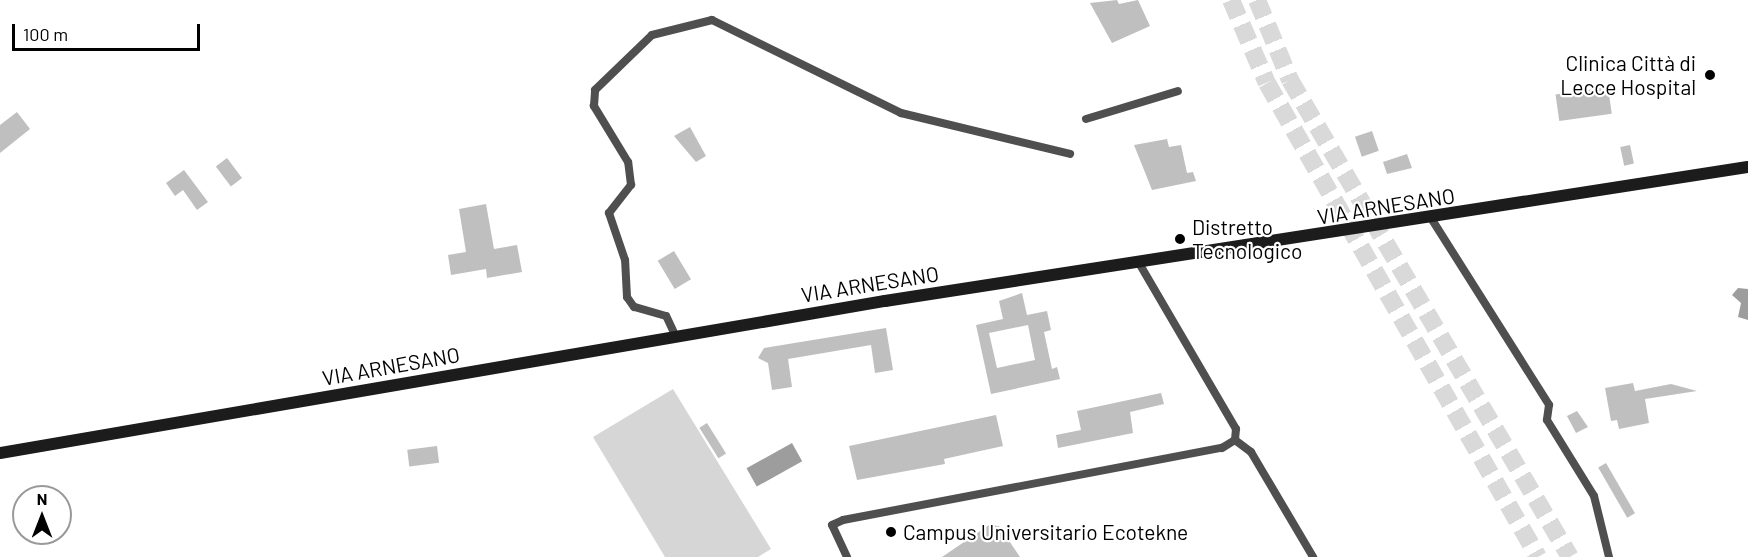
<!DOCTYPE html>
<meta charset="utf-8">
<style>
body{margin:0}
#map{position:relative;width:1748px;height:557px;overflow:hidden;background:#fff;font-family:Barlow,sans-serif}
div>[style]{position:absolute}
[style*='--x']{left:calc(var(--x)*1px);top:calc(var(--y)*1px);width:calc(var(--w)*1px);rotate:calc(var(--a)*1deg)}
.green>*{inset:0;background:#d6d6d6}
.water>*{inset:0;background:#9d9d9d;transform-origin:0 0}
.building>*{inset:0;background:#bfbfbf;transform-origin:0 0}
.highway-tunnel>*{height:18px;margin-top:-9px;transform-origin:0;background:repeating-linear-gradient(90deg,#d9d9d9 0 18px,transparent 0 27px)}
.lane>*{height:8px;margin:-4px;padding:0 4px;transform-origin:4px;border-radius:4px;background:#4f4f4f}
.secondary>*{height:12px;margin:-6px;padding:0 6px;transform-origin:6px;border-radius:6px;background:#1c1c1c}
.dots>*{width:16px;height:16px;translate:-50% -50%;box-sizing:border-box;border:3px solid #fff;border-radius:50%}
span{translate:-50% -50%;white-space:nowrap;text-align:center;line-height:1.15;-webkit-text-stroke:4.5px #fff;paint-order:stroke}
.poi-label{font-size:21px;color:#000}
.right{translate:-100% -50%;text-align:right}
.left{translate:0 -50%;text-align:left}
.street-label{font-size:21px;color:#000}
.north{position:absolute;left:12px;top:485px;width:60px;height:60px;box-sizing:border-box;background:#fff;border:2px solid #999;border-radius:50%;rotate:0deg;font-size:16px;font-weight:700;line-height:24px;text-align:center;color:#000}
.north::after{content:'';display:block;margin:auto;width:21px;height:27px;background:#000;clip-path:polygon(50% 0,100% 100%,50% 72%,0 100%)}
.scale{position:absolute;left:12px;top:24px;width:188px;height:27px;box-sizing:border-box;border:3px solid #000;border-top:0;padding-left:8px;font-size:18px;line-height:21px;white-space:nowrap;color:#000;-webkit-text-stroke:4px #fff;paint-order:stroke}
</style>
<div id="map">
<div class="green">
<div style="clip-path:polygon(673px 389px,771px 549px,758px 557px,665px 557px,593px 437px)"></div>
</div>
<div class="water">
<div style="clip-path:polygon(1738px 288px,1748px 289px,1748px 320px,1738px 317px,1741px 303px,1732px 295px)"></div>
<div style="left:792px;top:443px;width:21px;height:52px;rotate:61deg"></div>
</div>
<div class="building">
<div style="clip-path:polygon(1117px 0,1119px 4px,1138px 0,1150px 26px,1112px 43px,1090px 3px)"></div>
<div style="left:1608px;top:87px;width:27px;height:53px;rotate:82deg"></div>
<div style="clip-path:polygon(17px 112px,30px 129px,0 153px,0 125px)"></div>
<div style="clip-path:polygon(690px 127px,706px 156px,696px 162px,674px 136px)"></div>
<div style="left:1372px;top:131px;width:21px;height:18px;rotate:71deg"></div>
<div style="clip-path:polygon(1167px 139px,1169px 147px,1181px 145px,1187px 173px,1193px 172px,1196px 181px,1152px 190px,1134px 145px)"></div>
<div style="left:1630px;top:145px;width:19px;height:10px;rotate:78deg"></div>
<div style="clip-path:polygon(1407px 154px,1412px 168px,1387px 174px,1383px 162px)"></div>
<div style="left:227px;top:158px;width:25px;height:14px;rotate:53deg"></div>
<div style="clip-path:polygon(184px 170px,208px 202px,197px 210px,183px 190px,175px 196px,166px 183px)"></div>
<div style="clip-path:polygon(486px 204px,494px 249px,517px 245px,522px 272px,487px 278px,486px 269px,451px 275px,448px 255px,466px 252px,459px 209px)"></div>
<div style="left:674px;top:251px;width:33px;height:19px;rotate:59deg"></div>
<div style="clip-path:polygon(evenodd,1022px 293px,1027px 315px,1047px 311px,1051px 330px,1044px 332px,1052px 369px,1057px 367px,1060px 379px,991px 394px,976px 325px,1003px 319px,999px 301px,1022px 293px,1028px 325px,1035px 360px,997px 368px,989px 333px,1028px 325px)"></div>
<div style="clip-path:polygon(886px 328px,893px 370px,875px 373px,871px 345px,788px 359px,792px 387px,772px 390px,768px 363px,758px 358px,764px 348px)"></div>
<div style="clip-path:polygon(1633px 383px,1635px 391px,1671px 384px,1697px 391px,1645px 399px,1649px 423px,1619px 429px,1617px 420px,1611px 421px,1605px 388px)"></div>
<div style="clip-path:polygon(1161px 393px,1164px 404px,1130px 412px,1133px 433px,1058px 448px,1056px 435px,1081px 430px,1077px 411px)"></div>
<div style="clip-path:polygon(1577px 411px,1588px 427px,1576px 433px,1567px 416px)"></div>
<div style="clip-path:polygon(996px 415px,1003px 446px,944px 459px,945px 464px,857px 480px,849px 446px)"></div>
<div style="left:707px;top:423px;width:36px;height:9px;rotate:58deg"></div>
<div style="left:437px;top:446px;width:17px;height:30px;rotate:83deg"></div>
<div style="left:1606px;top:463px;width:58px;height:9px;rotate:60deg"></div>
<div style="clip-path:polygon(989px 525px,999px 526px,1020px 557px,942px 557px)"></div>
</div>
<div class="highway-tunnel">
<div style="--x:1231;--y:0;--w:90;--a:66.6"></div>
<div style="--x:1267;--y:83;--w:546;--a:60.24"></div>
<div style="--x:1257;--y:0;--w:87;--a:67.6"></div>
<div style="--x:1290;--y:80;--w:553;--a:59.59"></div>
</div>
<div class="lane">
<div style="--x:1086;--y:119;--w:96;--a:-16.9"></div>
<div style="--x:1431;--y:218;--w:221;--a:57.7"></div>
<div style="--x:1549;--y:405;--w:15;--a:98"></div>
<div style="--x:1547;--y:420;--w:89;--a:58.3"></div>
<div style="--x:1594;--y:496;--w:63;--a:76.2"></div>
<div style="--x:676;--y:337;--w:23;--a:-115"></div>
<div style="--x:666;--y:316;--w:33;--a:-164"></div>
<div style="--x:634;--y:307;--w:12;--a:-125"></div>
<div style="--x:627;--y:297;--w:37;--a:-93"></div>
<div style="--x:625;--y:260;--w:50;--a:-108.8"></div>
<div style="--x:609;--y:213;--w:36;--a:-52"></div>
<div style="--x:631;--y:185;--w:23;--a:-97"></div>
<div style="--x:628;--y:162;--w:66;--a:-121.3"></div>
<div style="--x:594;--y:106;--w:16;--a:-86"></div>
<div style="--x:595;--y:90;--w:79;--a:-44"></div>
<div style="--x:652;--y:35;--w:62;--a:-14"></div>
<div style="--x:712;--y:20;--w:211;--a:26.2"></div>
<div style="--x:901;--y:113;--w:174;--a:13.6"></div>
<div style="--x:1235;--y:440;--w:20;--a:37"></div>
<div style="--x:1251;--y:452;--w:122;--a:59.4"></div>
<div style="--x:847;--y:557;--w:35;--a:-115"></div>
<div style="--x:832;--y:525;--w:12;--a:-24"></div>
<div style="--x:843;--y:520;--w:386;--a:-10.8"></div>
<div style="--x:1222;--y:448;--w:15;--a:-32"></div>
<div style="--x:1235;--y:440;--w:11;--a:-85"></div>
<div style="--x:1236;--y:429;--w:192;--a:-120.3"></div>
</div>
<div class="secondary">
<div style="--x:0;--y:453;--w:898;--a:-9.75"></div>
<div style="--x:885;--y:301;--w:873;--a:-8.83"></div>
</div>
<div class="dots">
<div style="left:1710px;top:75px;background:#000"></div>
<div style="left:1180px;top:239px;background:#000"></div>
<div style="left:891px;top:532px;background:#000"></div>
</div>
<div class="poi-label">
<span class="right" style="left:1696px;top:75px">Clinica Città di<br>Lecce Hospital</span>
<span class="left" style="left:1192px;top:239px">Distretto<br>Tecnologico</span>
<span class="left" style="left:903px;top:532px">Campus Universitario Ecotekne</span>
</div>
<div class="street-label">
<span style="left:1386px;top:206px;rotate:-9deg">VIA ARNESANO</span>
<span style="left:870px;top:284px;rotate:-9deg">VIA ARNESANO</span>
<span style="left:391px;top:366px;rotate:-10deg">VIA ARNESANO</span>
</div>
<div class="north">N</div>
<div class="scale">100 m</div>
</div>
